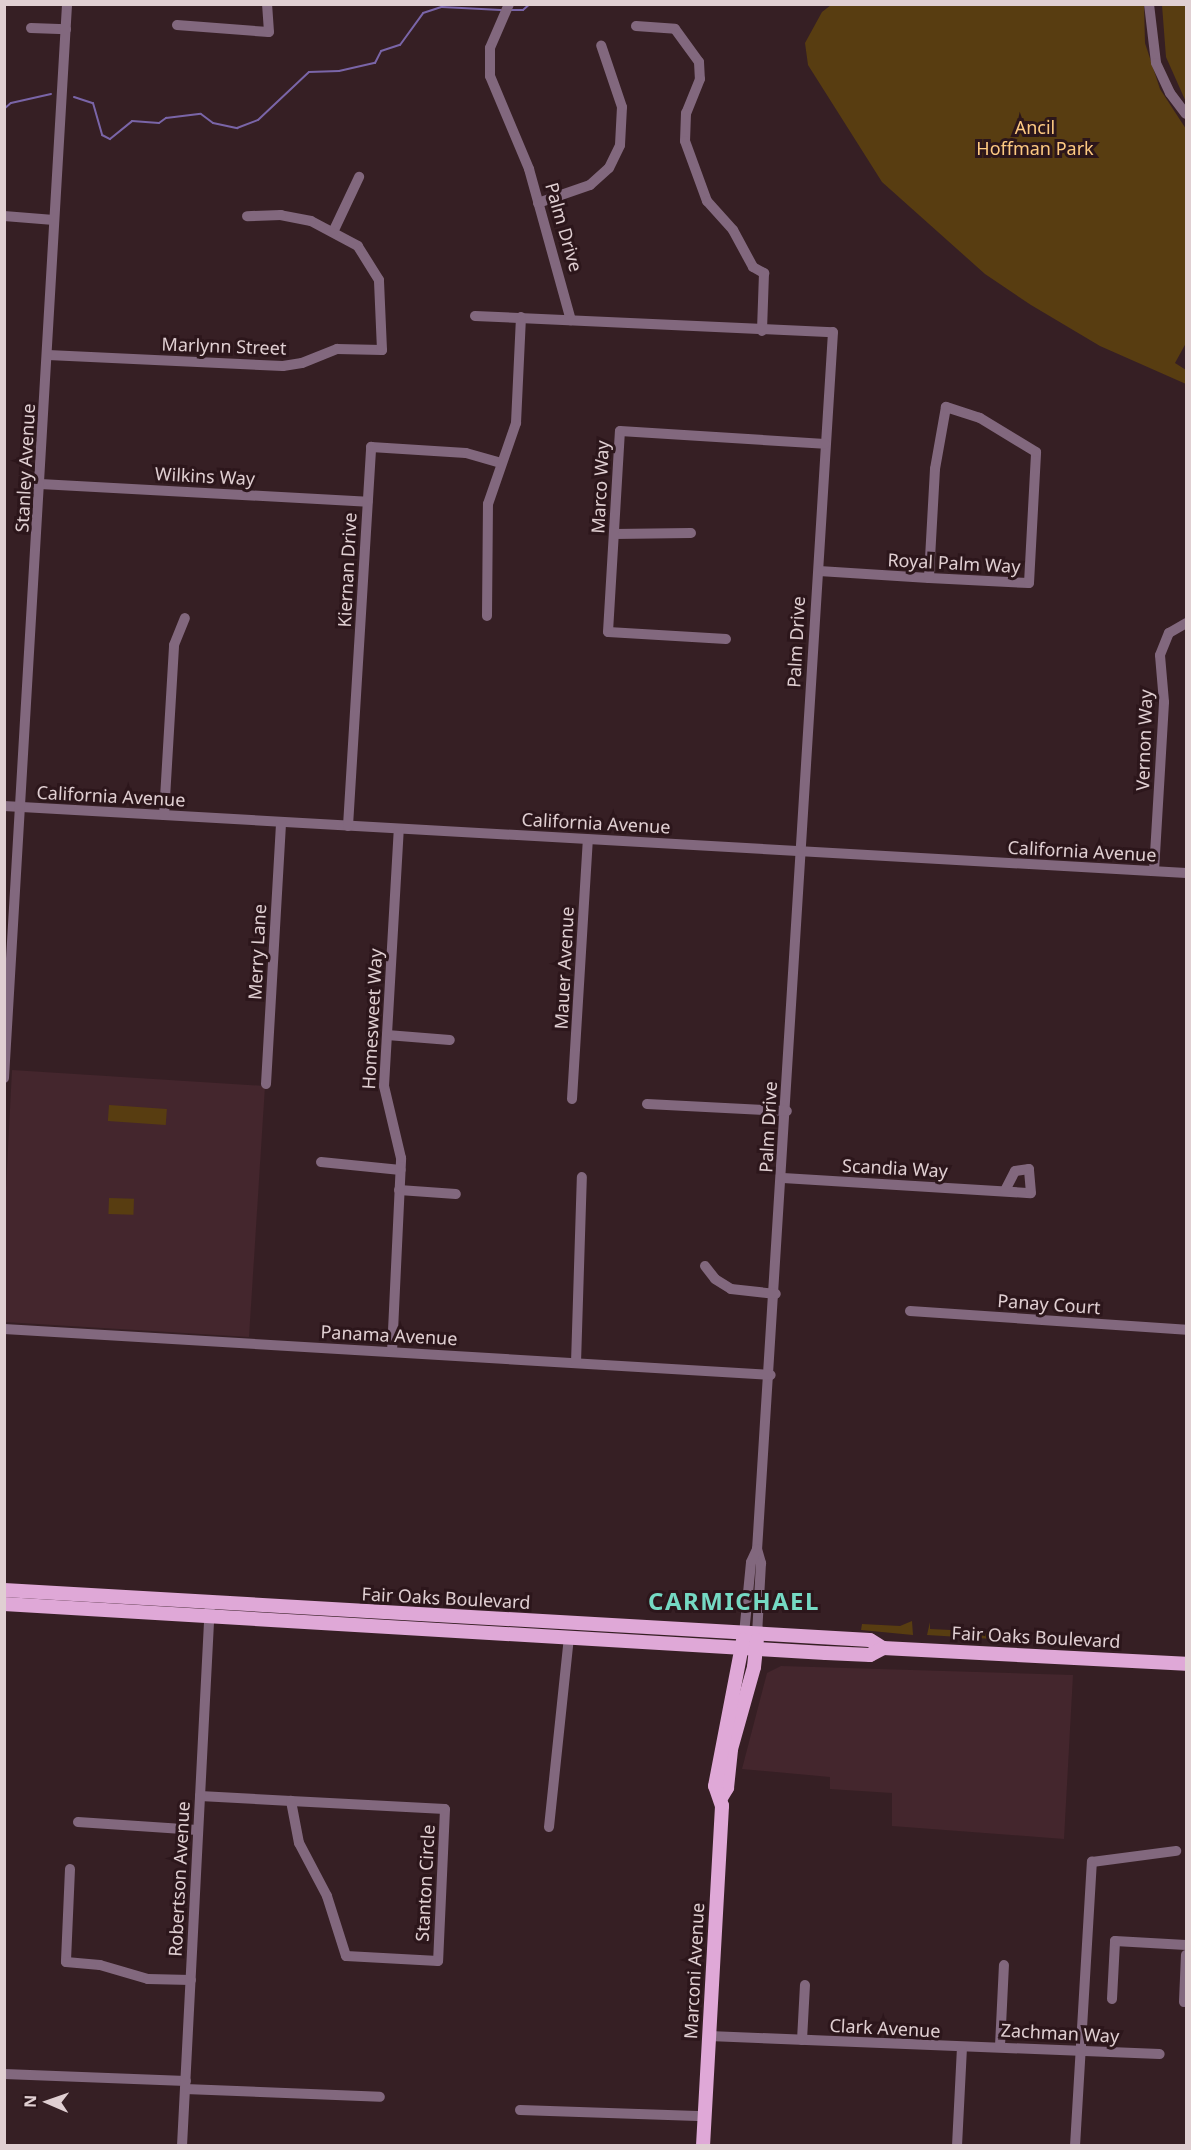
<!DOCTYPE html>
<style>
body{margin:0}
#map{position:relative;width:1191px;height:2150px;overflow:hidden;background:#361f24;font-family:"Noto Sans",sans-serif}
div>[style]{position:absolute}
[style*='--x']{left:calc(var(--x)*1px);top:calc(var(--y)*1px);width:calc(var(--w)*1px);rotate:calc(var(--a)*1deg)}
.built>*{inset:0;background:#44262d}
.green>*{inset:0;background:#583d11;transform-origin:0 0}
.stream>*{height:2px;margin:-1px;padding:0 1px;transform-origin:1px;border-radius:1px;background:#7a65a8}
.minor>*{height:10px;margin:-5px;padding:0 5px;transform-origin:5px;border-radius:5px;background:#82687e}
.major>*{height:14px;margin:-7px;padding:0 7px;transform-origin:7px;border-radius:7px;background:#dfa8d7}
span{translate:-50% -50%;white-space:nowrap;text-align:center;line-height:1.15;-webkit-text-stroke:6px #2c161b;paint-order:stroke}
.park-label{font-size:18px;color:#feca82}
.street-label{font-size:18px;color:#e0cfd2}
.district-label{font-size:24px;color:#75d9c3;font-weight:700;letter-spacing:1.5px}
.frame{position:absolute;inset:0;border:6px solid #e0cfd2;pointer-events:none}
.north{position:absolute;left:18px;top:2072px;width:60px;height:60px;-webkit-text-stroke:4px #2c161b;paint-order:stroke;rotate:272deg;font-size:16px;font-weight:700;line-height:24px;text-align:center;color:#e0cfd2}
.north::after{content:'';display:block;margin:auto;width:21px;height:27px;background:#e0cfd2;clip-path:polygon(50% 0,100% 100%,50% 72%,0 100%)}
</style>
<div id="map">
<div class="built">
<div style="clip-path:polygon(12px 1070px,265px 1086px,249px 1337px,5px 1322px,5px 1207px)"></div>
<div style="clip-path:polygon(781px 1666px,1073px 1675px,1064px 1839px,892px 1826px,892px 1793px,830px 1789px,830px 1777px,742px 1769px,767px 1673px)"></div>
</div>
<div class="green">
<div style="clip-path:polygon(831px 5px,1144px 5px,1145px 43px,1160px 89px,1186px 129px,1186px 343px,1175px 363px,1186px 370px,1186px 384px,1100px 346px,1031px 305px,985px 274px,882px 182px,808px 65px,805px 43px,822px 12px)"></div>
<div style="clip-path:polygon(1162px 5px,1186px 5px,1186px 102px,1166px 57px)"></div>
<div style="left:109px;top:1105px;width:58px;height:16px;rotate:4deg"></div>
<div style="left:109px;top:1198px;width:25px;height:16px;rotate:2deg"></div>
<div style="clip-path:polygon(912px 1621px,913px 1635px,861px 1630px,862px 1624px,900px 1626px)"></div>
<div style="clip-path:polygon(930px 1622px,930px 1629px,993px 1632px,993px 1639px,927px 1635px)"></div>
</div>
<div class="stream">
<div style="--x:510;--y:10;--w:13;--a:0"></div>
<div style="--x:523;--y:10;--w:9;--a:-41"></div>
<div style="--x:74;--y:97;--w:20;--a:18"></div>
<div style="--x:93;--y:103;--w:33;--a:74"></div>
<div style="--x:102;--y:135;--w:9;--a:27"></div>
<div style="--x:110;--y:139;--w:28;--a:-39"></div>
<div style="--x:132;--y:121;--w:27;--a:4"></div>
<div style="--x:159;--y:123;--w:9;--a:-36"></div>
<div style="--x:166;--y:118;--w:35;--a:-7"></div>
<div style="--x:201;--y:114;--w:15;--a:37"></div>
<div style="--x:213;--y:123;--w:25;--a:12"></div>
<div style="--x:237;--y:128;--w:22;--a:-21"></div>
<div style="--x:258;--y:120;--w:70;--a:-43.3"></div>
<div style="--x:309;--y:72;--w:30;--a:-2"></div>
<div style="--x:339;--y:71;--w:37;--a:-13"></div>
<div style="--x:375;--y:63;--w:13;--a:-63"></div>
<div style="--x:381;--y:51;--w:20;--a:-18"></div>
<div style="--x:400;--y:45;--w:39;--a:-54"></div>
<div style="--x:423;--y:13;--w:20;--a:-18"></div>
<div style="--x:442;--y:7;--w:59;--a:2.9"></div>
<div style="--x:4;--y:109;--w:9;--a:-41"></div>
<div style="--x:11;--y:103;--w:41;--a:-12.7"></div>
</div>
<div class="minor">
<div style="--x:509;--y:4;--w:48;--a:113.4"></div>
<div style="--x:490;--y:48;--w:28;--a:90"></div>
<div style="--x:490;--y:76;--w:101;--a:67.2"></div>
<div style="--x:529;--y:169;--w:157;--a:74.5"></div>
<div style="--x:1149;--y:4;--w:59;--a:83.2"></div>
<div style="--x:1156;--y:63;--w:33;--a:65"></div>
<div style="--x:1170;--y:93;--w:26;--a:53"></div>
<div style="--x:177;--y:25;--w:92;--a:4.4"></div>
<div style="--x:269;--y:32;--w:28;--a:-94"></div>
<div style="--x:636;--y:26;--w:39;--a:4"></div>
<div style="--x:675;--y:29;--w:41;--a:54"></div>
<div style="--x:699;--y:62;--w:17;--a:87"></div>
<div style="--x:700;--y:79;--w:37;--a:112"></div>
<div style="--x:686;--y:113;--w:28;--a:92"></div>
<div style="--x:685;--y:141;--w:64;--a:69.9"></div>
<div style="--x:707;--y:201;--w:39;--a:48"></div>
<div style="--x:733;--y:230;--w:42;--a:61.6"></div>
<div style="--x:753;--y:267;--w:13;--a:29"></div>
<div style="--x:764;--y:273;--w:58;--a:92"></div>
<div style="--x:31;--y:28;--w:35;--a:2"></div>
<div style="--x:538;--y:203;--w:55;--a:-19.1"></div>
<div style="--x:590;--y:185;--w:25;--a:-42"></div>
<div style="--x:609;--y:168;--w:25;--a:-64"></div>
<div style="--x:620;--y:145;--w:38;--a:-87"></div>
<div style="--x:622;--y:107;--w:65;--a:-108.7"></div>
<div style="--x:4;--y:216;--w:50;--a:4.6"></div>
<div style="--x:334;--y:230;--w:59;--a:-64.7"></div>
<div style="--x:475;--y:316;--w:358;--a:2.6"></div>
<div style="--x:833;--y:332;--w:1219;--a:93.57"></div>
<div style="--x:757;--y:1549;--w:15;--a:74"></div>
<div style="--x:761;--y:1563;--w:72;--a:93.2"></div>
<div style="--x:48;--y:355;--w:235;--a:2.7"></div>
<div style="--x:283;--y:366;--w:19;--a:-9"></div>
<div style="--x:302;--y:363;--w:38;--a:-22"></div>
<div style="--x:337;--y:349;--w:45;--a:1.3"></div>
<div style="--x:382;--y:350;--w:70;--a:-92.5"></div>
<div style="--x:379;--y:280;--w:40;--a:-122"></div>
<div style="--x:358;--y:246;--w:53;--a:-152"></div>
<div style="--x:311;--y:221;--w:31;--a:-169"></div>
<div style="--x:281;--y:215;--w:34;--a:178"></div>
<div style="--x:40;--y:484;--w:328;--a:3.1"></div>
<div style="--x:614;--y:534;--w:77;--a:-0.7"></div>
<div style="--x:819;--y:571;--w:110;--a:3.6"></div>
<div style="--x:929;--y:578;--w:100;--a:2.9"></div>
<div style="--x:1029;--y:583;--w:131;--a:-86.9"></div>
<div style="--x:1036;--y:452;--w:66;--a:-148.7"></div>
<div style="--x:980;--y:418;--w:36;--a:-162"></div>
<div style="--x:946;--y:407;--w:63;--a:100.1"></div>
<div style="--x:935;--y:469;--w:109;--a:93.2"></div>
<div style="--x:487;--y:616;--w:112;--a:-89.5"></div>
<div style="--x:488;--y:504;--w:86;--a:-70.9"></div>
<div style="--x:516;--y:423;--w:106;--a:-87.3"></div>
<div style="--x:726;--y:639;--w:118;--a:-176.6"></div>
<div style="--x:608;--y:632;--w:201;--a:-86.6"></div>
<div style="--x:620;--y:431;--w:205;--a:3.6"></div>
<div style="--x:4;--y:806;--w:1184;--a:3.24"></div>
<div style="--x:164;--y:815;--w:170;--a:-86.6"></div>
<div style="--x:174;--y:645;--w:29;--a:-68"></div>
<div style="--x:348;--y:826;--w:380;--a:-86.5"></div>
<div style="--x:371;--y:447;--w:95;--a:3.6"></div>
<div style="--x:466;--y:453;--w:36;--a:16"></div>
<div style="--x:1154;--y:871;--w:169;--a:-86.6"></div>
<div style="--x:1164;--y:702;--w:47;--a:-94.9"></div>
<div style="--x:1160;--y:655;--w:24;--a:-68"></div>
<div style="--x:1169;--y:633;--w:20;--a:-30"></div>
<div style="--x:387;--y:1035;--w:63;--a:4.5"></div>
<div style="--x:4;--y:1078;--w:1076;--a:-86.64"></div>
<div style="--x:266;--y:1084;--w:262;--a:-86.7"></div>
<div style="--x:572;--y:1099;--w:260;--a:-86.5"></div>
<div style="--x:647;--y:1104;--w:140;--a:2.9"></div>
<div style="--x:321;--y:1162;--w:80;--a:5.7"></div>
<div style="--x:783;--y:1178;--w:248;--a:3.5"></div>
<div style="--x:1031;--y:1193;--w:24;--a:-95"></div>
<div style="--x:1029;--y:1169;--w:14;--a:172"></div>
<div style="--x:1015;--y:1171;--w:22;--a:117"></div>
<div style="--x:399;--y:1190;--w:57;--a:4"></div>
<div style="--x:705;--y:1266;--w:16;--a:52"></div>
<div style="--x:715;--y:1279;--w:19;--a:32"></div>
<div style="--x:731;--y:1289;--w:45;--a:6.3"></div>
<div style="--x:910;--y:1311;--w:277;--a:3.9"></div>
<div style="--x:4;--y:1329;--w:768;--a:3.43"></div>
<div style="--x:392;--y:1352;--w:194;--a:-87.3"></div>
<div style="--x:401;--y:1158;--w:74;--a:-103.3"></div>
<div style="--x:384;--y:1086;--w:257;--a:-86.7"></div>
<div style="--x:576;--y:1363;--w:186;--a:-88.2"></div>
<div style="--x:744;--y:1634;--w:72;--a:-84.4"></div>
<div style="--x:751;--y:1562;--w:14;--a:-65"></div>
<div style="--x:200;--y:1796;--w:91;--a:3.1"></div>
<div style="--x:291;--y:1801;--w:154;--a:3"></div>
<div style="--x:445;--y:1809;--w:152;--a:92.6"></div>
<div style="--x:438;--y:1961;--w:92;--a:-176.9"></div>
<div style="--x:346;--y:1956;--w:63;--a:-107.6"></div>
<div style="--x:327;--y:1896;--w:60;--a:-117.8"></div>
<div style="--x:299;--y:1843;--w:43;--a:-100.8"></div>
<div style="--x:78;--y:1822;--w:120;--a:3.8"></div>
<div style="--x:549;--y:1827;--w:191;--a:-84"></div>
<div style="--x:70;--y:1869;--w:93;--a:92.5"></div>
<div style="--x:66;--y:1962;--w:34;--a:5"></div>
<div style="--x:100;--y:1965;--w:50;--a:16.3"></div>
<div style="--x:148;--y:1979;--w:43;--a:1.3"></div>
<div style="--x:1112;--y:1999;--w:58;--a:-87"></div>
<div style="--x:1115;--y:1941;--w:71;--a:3.2"></div>
<div style="--x:1184;--y:2002;--w:47;--a:-87.6"></div>
<div style="--x:709;--y:2036;--w:451;--a:2.3"></div>
<div style="--x:802;--y:2040;--w:55;--a:-86.9"></div>
<div style="--x:1000;--y:2046;--w:81;--a:-87.2"></div>
<div style="--x:4;--y:2074;--w:182;--a:2.2"></div>
<div style="--x:185;--y:2089;--w:195;--a:2.3"></div>
<div style="--x:520;--y:2110;--w:185;--a:1.9"></div>
<div style="--x:182;--y:2146;--w:545;--a:-87.05"></div>
<div style="--x:957;--y:2146;--w:98;--a:-87.1"></div>
<div style="--x:1075;--y:2146;--w:285;--a:-86.6"></div>
<div style="--x:1092;--y:1862;--w:85;--a:-7.5"></div>
</div>
<div class="major">
<div style="--x:4;--y:1590;--w:867;--a:3.3"></div>
<div style="--x:870;--y:1640;--w:15;--a:32"></div>
<div style="--x:883;--y:1648;--w:303;--a:3"></div>
<div style="--x:4;--y:1604;--w:823;--a:3.41"></div>
<div style="--x:826;--y:1653;--w:44;--a:2.6"></div>
<div style="--x:870;--y:1655;--w:15;--a:-28"></div>
<div style="--x:721;--y:1798;--w:12;--a:-59"></div>
<div style="--x:727;--y:1788;--w:39;--a:-84"></div>
<div style="--x:731;--y:1749;--w:85;--a:-74.3"></div>
<div style="--x:754;--y:1667;--w:27;--a:-84"></div>
<div style="--x:703;--y:2146;--w:341;--a:-86.8"></div>
<div style="--x:722;--y:1806;--w:21;--a:-109"></div>
<div style="--x:715;--y:1786;--w:149;--a:-79.1"></div>
</div>
<div class="park-label">
<span style="left:1035px;top:138px">Ancil<br>Hoffman Park</span>
</div>
<div class="street-label">
<span style="left:564px;top:227px;rotate:74deg">Palm Drive</span>
<span style="left:224px;top:346px;rotate:2deg">Marlynn Street</span>
<span style="left:25px;top:468px;rotate:-87deg">Stanley Avenue</span>
<span style="left:205px;top:476px;rotate:3deg">Wilkins Way</span>
<span style="left:600px;top:487px;rotate:-87deg">Marco Way</span>
<span style="left:954px;top:563px;rotate:3deg">Royal Palm Way</span>
<span style="left:347px;top:570px;rotate:-87deg">Kiernan Drive</span>
<span style="left:796px;top:642px;rotate:-87deg">Palm Drive</span>
<span style="left:1144px;top:740px;rotate:-88deg">Vernon Way</span>
<span style="left:111px;top:796px;rotate:3deg">California Avenue</span>
<span style="left:596px;top:823px;rotate:3deg">California Avenue</span>
<span style="left:1082px;top:851px;rotate:3deg">California Avenue</span>
<span style="left:257px;top:952px;rotate:-87deg">Merry Lane</span>
<span style="left:564px;top:968px;rotate:-87deg">Mauer Avenue</span>
<span style="left:372px;top:1019px;rotate:-87deg">Homesweet Way</span>
<span style="left:768px;top:1127px;rotate:-87deg">Palm Drive</span>
<span style="left:895px;top:1168px;rotate:3deg">Scandia Way</span>
<span style="left:1049px;top:1304px;rotate:4deg">Panay Court</span>
<span style="left:389px;top:1335px;rotate:3deg">Panama Avenue</span>
<span style="left:446px;top:1598px;rotate:3deg">Fair Oaks Boulevard</span>
<span style="left:1036px;top:1637px;rotate:3deg">Fair Oaks Boulevard</span>
<span style="left:179px;top:1879px;rotate:-87deg">Robertson Avenue</span>
<span style="left:425px;top:1883px;rotate:-87deg">Stanton Circle</span>
<span style="left:694px;top:1971px;rotate:-87deg">Marconi Avenue</span>
<span style="left:885px;top:2028px;rotate:3deg">Clark Avenue</span>
<span style="left:1060px;top:2033px;rotate:3deg">Zachman Way</span>
</div>
<div class="district-label">
<span style="left:734px;top:1601px">CARMICHAEL</span>
</div>
<div class="frame"></div>
<div class="north">N</div>
</div>
